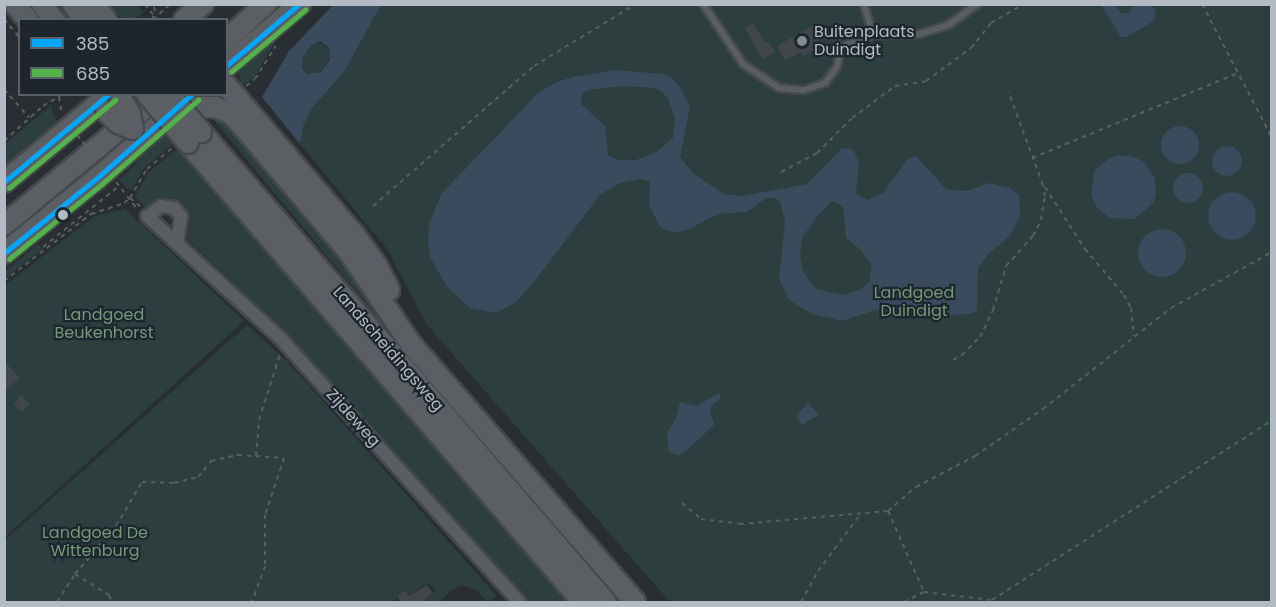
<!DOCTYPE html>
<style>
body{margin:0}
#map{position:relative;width:1276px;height:607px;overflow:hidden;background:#292e33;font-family:Poppins,sans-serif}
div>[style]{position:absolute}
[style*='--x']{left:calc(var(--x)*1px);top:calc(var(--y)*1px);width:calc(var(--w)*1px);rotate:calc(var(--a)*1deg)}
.green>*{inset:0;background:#2c3e3d}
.water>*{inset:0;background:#394b5c}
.round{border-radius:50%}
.building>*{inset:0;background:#41464a}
.path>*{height:2px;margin-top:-1px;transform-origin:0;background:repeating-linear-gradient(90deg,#595e60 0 4.5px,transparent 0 9px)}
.roads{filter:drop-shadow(2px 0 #45494c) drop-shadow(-2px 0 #45494c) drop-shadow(0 2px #45494c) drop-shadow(0 -2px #45494c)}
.service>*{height:6px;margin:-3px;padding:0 3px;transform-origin:3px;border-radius:3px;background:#595e62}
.minor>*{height:12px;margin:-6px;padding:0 6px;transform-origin:6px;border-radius:6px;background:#595e62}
.primary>*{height:20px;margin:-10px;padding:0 10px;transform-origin:10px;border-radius:10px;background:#5b5f64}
.path-bridge>*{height:2px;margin-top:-1px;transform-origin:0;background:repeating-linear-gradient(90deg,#595e60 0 4.5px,transparent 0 9px)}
.bridges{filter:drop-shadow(2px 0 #44494d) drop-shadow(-2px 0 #44494d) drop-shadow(0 2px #44494d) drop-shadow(0 -2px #44494d)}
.primary-bridge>*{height:20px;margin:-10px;padding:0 10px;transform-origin:10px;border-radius:10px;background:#5b5f64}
.bus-1>*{height:4.5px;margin:-2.25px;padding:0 2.25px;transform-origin:2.25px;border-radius:2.25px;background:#00a7ff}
.bus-2>*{height:4.5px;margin:-2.25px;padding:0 2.25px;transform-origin:2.25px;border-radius:2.25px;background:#54b24a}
.dots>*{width:16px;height:16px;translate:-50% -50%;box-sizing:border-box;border:3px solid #1d262e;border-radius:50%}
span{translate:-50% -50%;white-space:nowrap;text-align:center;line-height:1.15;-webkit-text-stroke:4.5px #1d262e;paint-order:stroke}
.poi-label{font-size:16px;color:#b3bcc5}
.left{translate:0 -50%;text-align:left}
.park-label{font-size:16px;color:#739978}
.street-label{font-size:16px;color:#b3bcc5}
.frame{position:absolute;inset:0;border:6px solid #b3bcc5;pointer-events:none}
.legend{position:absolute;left:18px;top:18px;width:210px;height:78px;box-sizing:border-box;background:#1d262e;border:2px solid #59626a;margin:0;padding:8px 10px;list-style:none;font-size:18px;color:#b3bcc5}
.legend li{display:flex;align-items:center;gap:12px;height:30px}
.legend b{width:30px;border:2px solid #59626a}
</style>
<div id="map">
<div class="green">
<div style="clip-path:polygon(110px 5px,136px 5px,144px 12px,135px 19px,122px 19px)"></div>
<div style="clip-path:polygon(305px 5px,312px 5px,279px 35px,254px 78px,240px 87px,239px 68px)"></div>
<div style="clip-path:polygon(381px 5px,1271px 5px,1271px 602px,670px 602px,427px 325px,387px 249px,300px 144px,304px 124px,313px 107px,344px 72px)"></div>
<div style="clip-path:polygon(316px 42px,329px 45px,331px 54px,323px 70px,311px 75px,304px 72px,301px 62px,308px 48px)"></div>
<div style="clip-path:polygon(51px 105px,54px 117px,62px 127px,26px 150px,5px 168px,5px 144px)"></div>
<div style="clip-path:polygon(218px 117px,221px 117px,338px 247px,398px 342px,214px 120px)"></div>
<div style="clip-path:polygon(167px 132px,175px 142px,144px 168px,132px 190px,127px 189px,119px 180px,136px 164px,145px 149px)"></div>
<div style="clip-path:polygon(179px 147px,574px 602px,527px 602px,326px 378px,235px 284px,182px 235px,186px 215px,178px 202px,163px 198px,146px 209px,135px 196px,148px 173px)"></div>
<div style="clip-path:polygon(125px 209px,244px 321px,5px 537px,5px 285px,95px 216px)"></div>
<div style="clip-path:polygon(38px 244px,43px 249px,5px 278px,5px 271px)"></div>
<div style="clip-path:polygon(247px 325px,286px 360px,497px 596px,488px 602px,476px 590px,461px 585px,449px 592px,440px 602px,424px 602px,435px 590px,430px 584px,420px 587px,409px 596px,405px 591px,393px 602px,5px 602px,4px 541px)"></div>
</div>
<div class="water">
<div style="clip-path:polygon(evenodd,333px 5px,381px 5px,344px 72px,313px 107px,304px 124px,300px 144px,262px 97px,289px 51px,333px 5px,320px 41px,330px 48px,329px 61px,321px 72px,307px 74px,302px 68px,303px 58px,311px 45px,320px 41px)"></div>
<div style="clip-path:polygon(1101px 5px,1115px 5px,1122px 13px,1128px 13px,1134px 5px,1152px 5px,1156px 12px,1154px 21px,1126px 37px,1121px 37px)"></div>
<div style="clip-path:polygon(evenodd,617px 70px,662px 74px,670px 76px,679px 86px,690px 107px,680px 157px,693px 173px,724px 194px,741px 196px,807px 184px,842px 148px,851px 149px,855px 153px,859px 163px,856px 193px,867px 200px,883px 193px,907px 160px,916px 156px,946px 189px,966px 191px,989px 183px,1010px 188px,1019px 196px,1020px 216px,1010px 236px,988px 254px,978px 268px,977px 310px,971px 314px,914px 316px,879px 309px,842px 321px,812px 314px,789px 300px,779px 279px,785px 221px,780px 202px,775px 198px,766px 198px,747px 212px,718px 214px,689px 229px,679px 232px,667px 231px,660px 227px,649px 205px,650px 181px,639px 179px,618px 184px,600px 195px,537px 278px,516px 302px,496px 313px,470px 308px,447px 287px,431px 259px,428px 244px,429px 224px,441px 194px,538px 93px,556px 82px,577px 76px,617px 70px,624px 86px,654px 88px,662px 92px,668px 98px,675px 119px,673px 138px,656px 152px,636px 160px,618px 160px,608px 155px,605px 126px,581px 104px,582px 94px,587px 90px,624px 86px,617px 70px,832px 201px,843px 206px,846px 238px,862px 251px,872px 265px,869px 282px,861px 289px,844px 295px,816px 289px,803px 271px,800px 257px,802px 238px,819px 214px,832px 201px)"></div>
<div class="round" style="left:1161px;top:126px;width:38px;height:38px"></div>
<div class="round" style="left:1212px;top:146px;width:30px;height:30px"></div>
<div style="clip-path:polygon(1117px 155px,1131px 156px,1143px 161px,1155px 178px,1156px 195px,1153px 203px,1135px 219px,1110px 218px,1098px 209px,1091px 196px,1094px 171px,1109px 158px)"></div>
<div class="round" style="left:1173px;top:173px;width:30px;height:30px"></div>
<div class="round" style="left:1208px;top:192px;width:48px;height:48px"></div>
<div class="round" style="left:1138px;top:229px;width:48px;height:48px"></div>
<div style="clip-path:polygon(720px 393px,721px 398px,713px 404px,710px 410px,714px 425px,685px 452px,680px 455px,671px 453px,668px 449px,667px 433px,676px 418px,680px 402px,696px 406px)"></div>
<div style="clip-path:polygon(808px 403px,819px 415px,802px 425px,796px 416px)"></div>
</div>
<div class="building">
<div style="clip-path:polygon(819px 22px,827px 35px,813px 45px,816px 49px,803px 56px,801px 52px,785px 60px,777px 46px)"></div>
<div style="clip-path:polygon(753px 23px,765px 43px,769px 42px,775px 52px,762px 59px,745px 28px)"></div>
<div style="clip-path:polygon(4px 361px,20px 378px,4px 392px)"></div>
<div style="clip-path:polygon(21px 395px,30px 405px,22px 412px,14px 404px)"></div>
<div style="clip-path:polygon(427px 585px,433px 593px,421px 603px,401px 603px,397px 596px,405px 590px,409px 596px)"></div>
</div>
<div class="path">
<div style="--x:145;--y:4;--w:15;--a:53"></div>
<div style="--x:1202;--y:4;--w:151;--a:62.4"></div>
<div style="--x:4;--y:19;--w:25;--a:50"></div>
<div style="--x:152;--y:20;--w:9;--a:-72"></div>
<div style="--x:155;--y:11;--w:7;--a:-106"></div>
<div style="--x:153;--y:20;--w:23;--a:-43"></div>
<div style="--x:246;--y:86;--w:11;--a:-38"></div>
<div style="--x:255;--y:79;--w:39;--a:-58"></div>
<div style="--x:4;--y:89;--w:38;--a:49"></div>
<div style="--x:59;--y:97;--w:18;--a:81"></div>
<div style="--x:4;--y:141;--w:52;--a:-41.9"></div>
<div style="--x:43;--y:106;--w:23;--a:-31"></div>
<div style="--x:1032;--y:158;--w:223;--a:-22.4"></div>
<div style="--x:781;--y:172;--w:41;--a:-27.8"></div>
<div style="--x:817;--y:153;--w:49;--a:-45"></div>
<div style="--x:852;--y:118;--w:54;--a:-36.7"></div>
<div style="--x:895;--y:86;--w:31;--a:-9"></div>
<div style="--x:926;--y:81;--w:56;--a:-36.3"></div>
<div style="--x:971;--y:48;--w:32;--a:-51"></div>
<div style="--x:991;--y:23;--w:38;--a:-30"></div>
<div style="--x:116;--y:182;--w:36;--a:52"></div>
<div style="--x:1045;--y:187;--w:74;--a:57.2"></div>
<div style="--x:1085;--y:249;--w:60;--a:49.7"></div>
<div style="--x:1124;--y:295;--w:15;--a:62"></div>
<div style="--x:1131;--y:308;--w:28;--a:84"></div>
<div style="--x:130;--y:198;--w:14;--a:39"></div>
<div style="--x:373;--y:206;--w:213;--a:-41"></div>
<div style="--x:534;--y:66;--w:119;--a:-31.3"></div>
<div style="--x:43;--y:247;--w:97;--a:-38.8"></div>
<div style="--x:4;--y:281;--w:110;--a:-37.6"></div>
<div style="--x:91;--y:214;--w:35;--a:-18"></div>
<div style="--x:124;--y:203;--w:8;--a:-40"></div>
<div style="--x:130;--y:198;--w:34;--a:-60"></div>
<div style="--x:147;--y:169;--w:33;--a:-40"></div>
<div style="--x:953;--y:360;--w:10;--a:-29"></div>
<div style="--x:962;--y:355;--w:25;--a:-45"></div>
<div style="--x:980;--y:337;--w:30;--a:-64"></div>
<div style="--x:993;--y:310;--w:46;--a:-73.5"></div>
<div style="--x:1006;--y:266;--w:40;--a:-48"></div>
<div style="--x:1033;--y:236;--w:18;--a:-63"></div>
<div style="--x:1041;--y:220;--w:24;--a:-81"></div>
<div style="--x:1045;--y:196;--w:11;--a:-100"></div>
<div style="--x:1043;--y:185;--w:100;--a:-110.4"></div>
<div style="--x:256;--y:456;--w:36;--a:-85"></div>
<div style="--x:259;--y:420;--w:69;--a:-72.3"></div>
<div style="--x:682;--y:503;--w:25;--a:40"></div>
<div style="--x:701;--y:519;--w:39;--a:7"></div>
<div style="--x:740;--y:524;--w:149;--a:-5"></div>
<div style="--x:888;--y:511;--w:37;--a:-41"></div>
<div style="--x:916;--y:487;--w:67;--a:-27.7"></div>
<div style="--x:975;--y:456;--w:83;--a:-34.7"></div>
<div style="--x:1043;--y:409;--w:163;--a:-38.3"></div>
<div style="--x:1171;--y:308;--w:115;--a:-29"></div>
<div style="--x:888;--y:511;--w:89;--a:66"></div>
<div style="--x:75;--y:574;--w:40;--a:32"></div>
<div style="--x:109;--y:595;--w:8;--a:67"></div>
<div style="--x:57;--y:602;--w:33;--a:-57"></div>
<div style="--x:75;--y:574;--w:63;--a:-49.5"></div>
<div style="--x:116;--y:526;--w:51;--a:-59.4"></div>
<div style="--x:142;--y:482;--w:32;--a:2"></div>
<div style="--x:174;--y:483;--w:25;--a:-14"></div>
<div style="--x:198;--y:477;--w:21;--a:-51"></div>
<div style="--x:211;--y:461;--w:28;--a:-13"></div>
<div style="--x:238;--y:455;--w:46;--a:3.7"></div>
<div style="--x:284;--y:458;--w:60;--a:108.4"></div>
<div style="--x:265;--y:515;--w:51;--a:90"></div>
<div style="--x:265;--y:566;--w:38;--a:110"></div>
<div style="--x:801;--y:602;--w:35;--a:-61"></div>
<div style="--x:818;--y:571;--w:70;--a:-53.1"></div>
<div style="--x:904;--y:602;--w:22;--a:-27"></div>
<div style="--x:924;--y:592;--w:68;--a:6.7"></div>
<div style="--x:992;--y:600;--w:333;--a:-32.7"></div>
</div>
<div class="roads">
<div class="service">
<div style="--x:703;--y:4;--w:72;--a:56.3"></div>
<div style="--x:743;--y:64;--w:43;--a:33.7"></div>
<div style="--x:779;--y:88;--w:25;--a:5"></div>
<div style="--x:804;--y:90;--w:22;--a:-18"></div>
<div style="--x:825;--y:83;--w:20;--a:-53"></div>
<div style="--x:837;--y:67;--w:20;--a:-79"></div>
<div style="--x:841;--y:47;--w:34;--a:-21"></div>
<div style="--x:873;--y:35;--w:47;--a:-1.2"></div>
<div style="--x:920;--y:34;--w:32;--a:-18"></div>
<div style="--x:950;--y:24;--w:34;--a:-36"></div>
<div style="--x:864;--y:4;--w:32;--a:74"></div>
</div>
<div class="minor">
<div style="--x:147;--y:216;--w:180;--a:42.5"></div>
<div style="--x:280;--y:338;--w:356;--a:47.8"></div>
<div style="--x:152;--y:220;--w:7;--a:-90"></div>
<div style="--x:152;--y:213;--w:11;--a:-38"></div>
<div style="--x:161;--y:206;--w:13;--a:9"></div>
<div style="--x:174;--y:208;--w:11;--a:49"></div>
<div style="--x:181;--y:216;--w:28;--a:98"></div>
</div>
<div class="primary">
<div style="--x:15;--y:4;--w:21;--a:51"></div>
<div style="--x:42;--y:4;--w:20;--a:53"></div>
<div style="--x:73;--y:4;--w:20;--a:53"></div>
<div style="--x:94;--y:4;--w:20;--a:53"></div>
<div style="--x:184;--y:20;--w:25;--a:-40"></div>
<div style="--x:226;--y:40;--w:54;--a:-42"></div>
<div style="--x:226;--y:66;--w:97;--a:-40"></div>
<div style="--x:226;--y:85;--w:195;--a:49.4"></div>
<div style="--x:353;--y:233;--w:41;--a:54"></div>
<div style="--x:377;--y:266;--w:27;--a:63"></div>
<div style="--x:179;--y:107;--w:36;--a:0"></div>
<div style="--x:215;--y:107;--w:16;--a:22"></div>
<div style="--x:230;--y:113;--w:13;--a:45"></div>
<div style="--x:239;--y:122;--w:170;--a:49.8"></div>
<div style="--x:349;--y:252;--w:110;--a:56.2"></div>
<div style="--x:410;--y:343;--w:343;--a:49"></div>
<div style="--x:201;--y:132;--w:620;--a:49.25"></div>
<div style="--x:188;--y:143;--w:606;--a:49.29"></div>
<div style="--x:4;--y:182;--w:138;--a:-39.7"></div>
<div style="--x:4;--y:225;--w:205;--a:-39.7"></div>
<div style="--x:4;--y:253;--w:119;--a:-38.9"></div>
<div style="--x:97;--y:178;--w:110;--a:-40.9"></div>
</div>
</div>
<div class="path-bridge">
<div style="--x:77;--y:135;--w:35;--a:51"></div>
</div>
<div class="bridges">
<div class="primary-bridge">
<div style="--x:147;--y:94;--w:64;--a:50.1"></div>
<div style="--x:169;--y:94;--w:50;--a:49.9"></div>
<div style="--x:106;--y:111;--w:17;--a:45"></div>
<div style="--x:118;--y:123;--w:16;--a:22"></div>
<div style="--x:133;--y:129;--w:16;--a:-101"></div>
<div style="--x:130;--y:113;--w:17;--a:-123"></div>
</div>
</div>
<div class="bus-1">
<div style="--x:226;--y:66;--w:96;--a:-40.3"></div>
<div style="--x:4;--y:182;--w:137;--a:-40"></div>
<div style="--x:4;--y:253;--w:119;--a:-38.9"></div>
<div style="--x:97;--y:178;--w:127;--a:-41.5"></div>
</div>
<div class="bus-2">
<div style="--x:231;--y:72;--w:97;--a:-40"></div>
<div style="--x:9;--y:188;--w:138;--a:-39.7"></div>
<div style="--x:9;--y:259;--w:119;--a:-38.9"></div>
<div style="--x:102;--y:184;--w:128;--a:-41.2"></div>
</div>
<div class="dots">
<div style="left:802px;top:41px;background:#838a92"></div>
<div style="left:63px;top:215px;background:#b3bcc5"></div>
</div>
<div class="poi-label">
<span class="left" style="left:814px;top:41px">Buitenplaats<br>Duindigt</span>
</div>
<div class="park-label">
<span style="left:914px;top:302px">Landgoed<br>Duindigt</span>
<span style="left:104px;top:324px">Landgoed<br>Beukenhorst</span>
<span style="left:95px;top:542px">Landgoed De<br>Wittenburg</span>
</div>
<div class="street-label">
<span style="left:388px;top:349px;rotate:49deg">Landscheidingsweg</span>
<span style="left:353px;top:418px;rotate:48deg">Zijdeweg</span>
</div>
<div class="frame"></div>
<ul class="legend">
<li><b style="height:8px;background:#00a7ff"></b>385</li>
<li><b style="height:8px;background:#54b24a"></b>685</li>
</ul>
</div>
